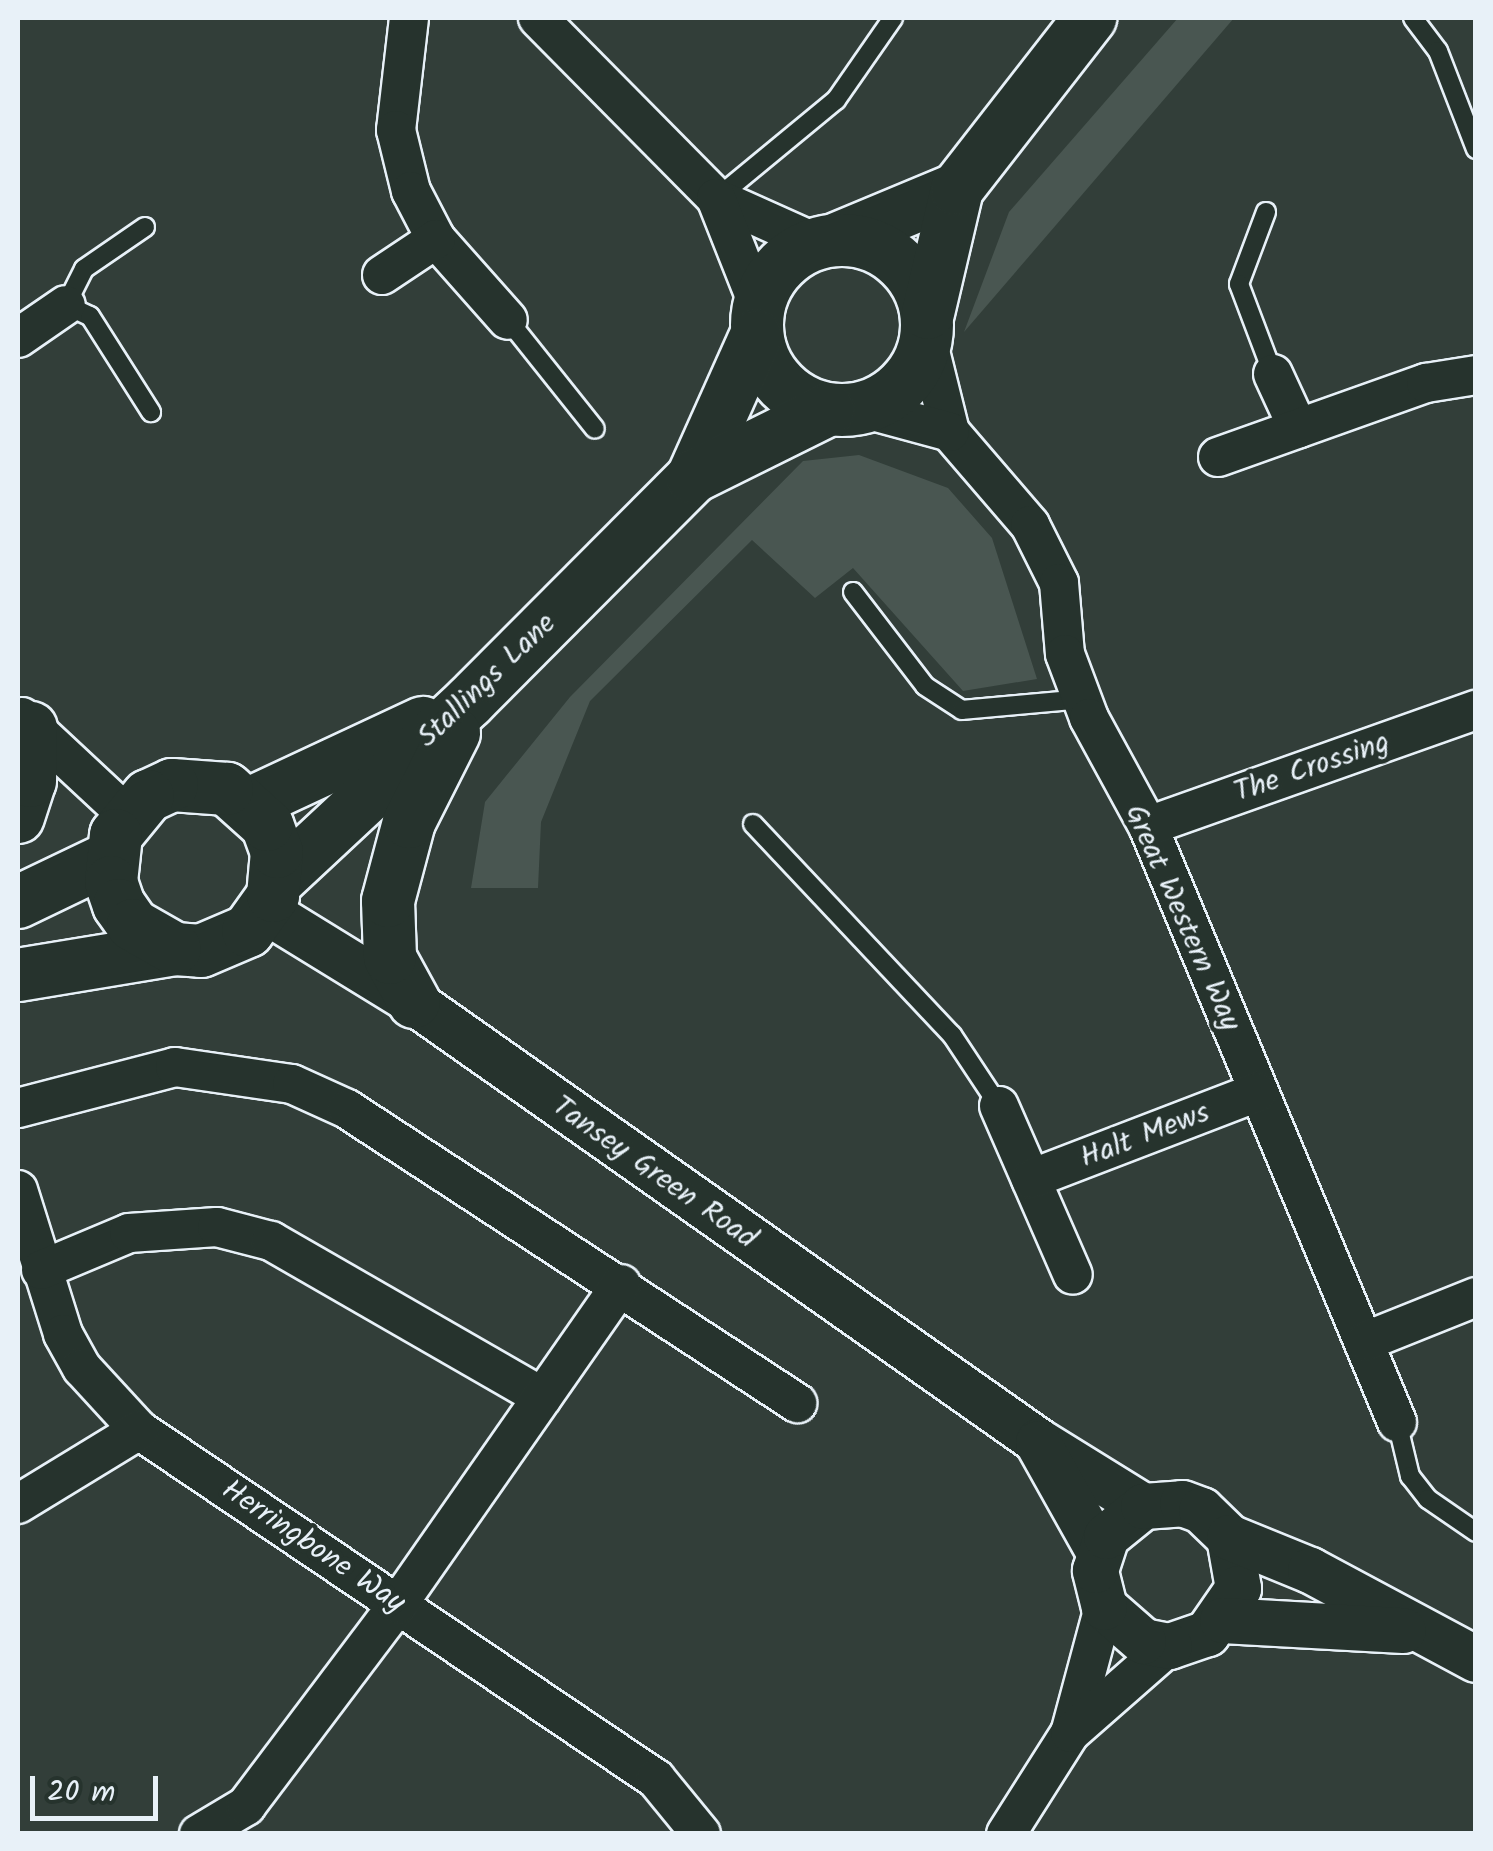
<!DOCTYPE html>
<style>
body{margin:0}
#map{position:relative;width:1493px;height:1851px;overflow:hidden;background:#323e39;font-family:Kalam,sans-serif}
div>[style]{position:absolute}
[style*='--x']{left:calc(var(--x)*1px);top:calc(var(--y)*1px);width:calc(var(--w)*1px);rotate:calc(var(--a)*1deg)}
.green>*{inset:0;background:#495651}
.roads{filter:drop-shadow(2px 0 #e8f1f8) drop-shadow(-2px 0 #e8f1f8) drop-shadow(0 2px #e8f1f8) drop-shadow(0 -2px #e8f1f8)}
.service>*{height:18px;margin:-9px;padding:0 9px;transform-origin:9px;border-radius:9px;background:#26332d}
.minor>*{height:38px;margin:-19px;padding:0 19px;transform-origin:19px;border-radius:19px;background:#26332d}
.tertiary>*{height:45px;margin:-22.5px;padding:0 22.5px;transform-origin:22.5px;border-radius:22.5px;background:#26332d}
.secondary>*{height:52px;margin:-26px;padding:0 26px;transform-origin:26px;border-radius:26px;background:#26332d}
.secondary>.ring{margin:-26px;padding:0;box-sizing:content-box;background:none;border:52px solid #26332d;border-radius:50%}
span{translate:-50% -50%;white-space:nowrap;text-align:center;line-height:1.15;-webkit-text-stroke:9px #26332d;paint-order:stroke}
.street-label{font-size:30px;color:#e8f1f8}
.frame{position:absolute;inset:0;border:20px solid #e8f1f8;pointer-events:none}
.scale{position:absolute;left:30px;top:1776px;width:128px;height:45px;box-sizing:border-box;border:5px solid #e8f1f8;border-top:0;padding-left:12px;font-size:30px;line-height:35px;white-space:nowrap;color:#e8f1f8;-webkit-text-stroke:8px #26332d;paint-order:stroke}
</style>
<div id="map">
<div class="green">
<div style="clip-path:polygon(1178px 18px,1234px 18px,964px 332px,1009px 212px)"></div>
<div style="clip-path:polygon(859px 455px,948px 488px,992px 538px,1037px 679px,963px 691px,853px 568px,815px 598px,752px 540px,590px 701px,541px 822px,538px 888px,471px 888px,485px 802px,570px 697px,803px 461px)"></div>
</div>
<div class="roads">
<div class="service">
<div style="--x:1413;--y:18;--w:41;--a:52.9"></div>
<div style="--x:1438;--y:51;--w:105;--a:68.8"></div>
<div style="--x:717;--y:198;--w:154;--a:-39.5"></div>
<div style="--x:836;--y:100;--w:100;--a:-55.2"></div>
<div style="--x:1266;--y:212;--w:77;--a:110.6"></div>
<div style="--x:1239;--y:284;--w:96;--a:69.3"></div>
<div style="--x:145;--y:227;--w:74;--a:145.5"></div>
<div style="--x:84;--y:269;--w:40;--a:116.6"></div>
<div style="--x:66;--y:305;--w:26;--a:25"></div>
<div style="--x:90;--y:316;--w:114;--a:57.6"></div>
<div style="--x:508;--y:320;--w:139;--a:51.4"></div>
<div style="--x:853;--y:592;--w:118;--a:52.5"></div>
<div style="--x:925;--y:686;--w:44;--a:33"></div>
<div style="--x:962;--y:710;--w:121;--a:-5.2"></div>
<div style="--x:753;--y:824;--w:290;--a:46.7"></div>
<div style="--x:952;--y:1035;--w:85;--a:56.5"></div>
<div style="--x:1397;--y:1422;--w:56;--a:76.5"></div>
<div style="--x:1410;--y:1476;--w:29;--a:52"></div>
<div style="--x:1428;--y:1499;--w:58;--a:34.5"></div>
</div>
<div class="minor">
<div style="--x:409;--y:18;--w:113;--a:96.6"></div>
<div style="--x:396;--y:130;--w:63;--a:76.2"></div>
<div style="--x:411;--y:191;--w:54;--a:62.5"></div>
<div style="--x:436;--y:239;--w:108;--a:48.4"></div>
<div style="--x:538;--y:18;--w:253;--a:45.3"></div>
<div style="--x:716;--y:198;--w:110;--a:24.2"></div>
<div style="--x:716;--y:198;--w:114;--a:68.4"></div>
<div style="--x:382;--y:275;--w:65;--a:-33.7"></div>
<div style="--x:18;--y:338;--w:58;--a:-34.5"></div>
<div style="--x:927;--y:339;--w:96;--a:76.1"></div>
<div style="--x:950;--y:432;--w:123;--a:49.3"></div>
<div style="--x:1030;--y:525;--w:65;--a:63.4"></div>
<div style="--x:1059;--y:583;--w:71;--a:85.2"></div>
<div style="--x:1065;--y:654;--w:68;--a:69.4"></div>
<div style="--x:1089;--y:718;--w:123;--a:61.4"></div>
<div style="--x:1148;--y:826;--w:646;--a:67.33"></div>
<div style="--x:1273;--y:374;--w:60;--a:65.2"></div>
<div style="--x:865;--y:409;--w:88;--a:15.1"></div>
<div style="--x:1218;--y:457;--w:221;--a:-19.6"></div>
<div style="--x:1426;--y:383;--w:51;--a:-9.1"></div>
<div style="--x:22;--y:717;--w:144;--a:43"></div>
<div style="--x:1148;--y:826;--w:348;--a:-19.5"></div>
<div style="--x:999;--y:1106;--w:184;--a:66.4"></div>
<div style="--x:18;--y:1108;--w:162;--a:-14.6"></div>
<div style="--x:175;--y:1067;--w:118;--a:8.3"></div>
<div style="--x:292;--y:1084;--w:60;--a:24.4"></div>
<div style="--x:347;--y:1109;--w:538;--a:33.16"></div>
<div style="--x:1031;--y:1179;--w:243;--a:-21"></div>
<div style="--x:18;--y:1190;--w:151;--a:72.6"></div>
<div style="--x:63;--y:1334;--w:39;--a:61"></div>
<div style="--x:82;--y:1368;--w:84;--a:47.4"></div>
<div style="--x:139;--y:1430;--w:624;--a:34.02"></div>
<div style="--x:656;--y:1779;--w:71;--a:50.7"></div>
<div style="--x:41;--y:1270;--w:95;--a:-22.8"></div>
<div style="--x:129;--y:1233;--w:88;--a:-3.9"></div>
<div style="--x:217;--y:1227;--w:56;--a:14.5"></div>
<div style="--x:271;--y:1241;--w:313;--a:29.9"></div>
<div style="--x:1366;--y:1341;--w:118;--a:-21.8"></div>
<div style="--x:18;--y:1504;--w:142;--a:-31.4"></div>
<div style="--x:1071;--y:1730;--w:127;--a:-75"></div>
<div style="--x:199;--y:1834;--w:55;--a:-30.8"></div>
<div style="--x:246;--y:1806;--w:253;--a:-53"></div>
<div style="--x:398;--y:1604;--w:390;--a:-55.1"></div>
<div style="--x:1006;--y:1834;--w:120;--a:-57.6"></div>
<div style="--x:1070;--y:1733;--w:132;--a:-41.3"></div>
</div>
<div class="tertiary">
<div style="--x:266;--y:911;--w:174;--a:31.6"></div>
<div style="--x:414;--y:1002;--w:763;--a:35.13"></div>
<div style="--x:1038;--y:1441;--w:123;--a:31.8"></div>
<div style="--x:1038;--y:1443;--w:125;--a:60.8"></div>
<div style="--x:1229;--y:1537;--w:52;--a:80"></div>
<div style="--x:1238;--y:1588;--w:55;--a:124.6"></div>
<div style="--x:1207;--y:1633;--w:40;--a:161.1"></div>
<div style="--x:1169;--y:1646;--w:26;--a:-169"></div>
<div style="--x:1143;--y:1641;--w:52;--a:-138.9"></div>
<div style="--x:1104;--y:1607;--w:38;--a:-104"></div>
<div style="--x:1095;--y:1570;--w:36;--a:-72"></div>
<div style="--x:1106;--y:1536;--w:48;--a:-39"></div>
<div style="--x:1143;--y:1506;--w:39;--a:-4"></div>
<div style="--x:1182;--y:1503;--w:20;--a:20"></div>
<div style="--x:1201;--y:1510;--w:39;--a:44"></div>
<div style="--x:1229;--y:1537;--w:87;--a:22.2"></div>
<div style="--x:1310;--y:1570;--w:188;--a:28.2"></div>
<div style="--x:1222;--y:1620;--w:181;--a:3.2"></div>
</div>
<div class="secondary">
<div style="--x:837;--y:239;--w:130;--a:-22.6"></div>
<div class="ring" style="left:757px;top:240px;width:118px;height:118px"></div>
<div style="--x:928;--y:313;--w:127;--a:-76.8"></div>
<div style="--x:957;--y:189;--w:217;--a:-52.1"></div>
<div style="--x:693;--y:477;--w:154;--a:-65.9"></div>
<div style="--x:249;--y:804;--w:192;--a:-25"></div>
<div style="--x:18;--y:817;--w:38;--a:-72"></div>
<div style="--x:30;--y:781;--w:53;--a:-88.9"></div>
<div style="--x:277;--y:881;--w:264;--a:-43"></div>
<div style="--x:470;--y:701;--w:316;--a:-45.1"></div>
<div style="--x:693;--y:477;--w:151;--a:-26.4"></div>
<div style="--x:18;--y:902;--w:102;--a:-25.6"></div>
<div style="--x:18;--y:975;--w:159;--a:-9.4"></div>
<div style="--x:175;--y:949;--w:26;--a:4"></div>
<div style="--x:201;--y:951;--w:51;--a:-23.1"></div>
<div style="--x:248;--y:931;--w:43;--a:-54.5"></div>
<div style="--x:273;--y:896;--w:44;--a:-84.8"></div>
<div style="--x:277;--y:852;--w:29;--a:-110"></div>
<div style="--x:267;--y:825;--w:54;--a:-138"></div>
<div style="--x:227;--y:789;--w:55;--a:-175.8"></div>
<div style="--x:172;--y:785;--w:26;--a:155"></div>
<div style="--x:148;--y:796;--w:50;--a:129.4"></div>
<div style="--x:116;--y:835;--w:47;--a:96.1"></div>
<div style="--x:111;--y:882;--w:24;--a:71"></div>
<div style="--x:119;--y:905;--w:24;--a:55"></div>
<div style="--x:133;--y:925;--w:48;--a:29.7"></div>
<div style="--x:414;--y:1002;--w:50;--a:-118.6"></div>
<div style="--x:390;--y:958;--w:57;--a:-92"></div>
<div style="--x:388;--y:901;--w:82;--a:-75.1"></div>
<div style="--x:409;--y:822;--w:100;--a:-63.2"></div>
</div>
</div>
<div class="street-label">
<span style="left:487px;top:681px;rotate:-44deg">Stallings Lane</span>
<span style="left:1312px;top:768px;rotate:-19deg">The Crossing</span>
<span style="left:1182px;top:918px;rotate:66deg">Great Western Way</span>
<span style="left:1145px;top:1136px;rotate:-21deg">Halt Mews</span>
<span style="left:654px;top:1173px;rotate:35deg">Tansey Green Road</span>
<span style="left:313px;top:1547px;rotate:34deg">Herringbone Way</span>
</div>
<div class="frame"></div>
<div class="scale">20 m</div>
</div>
